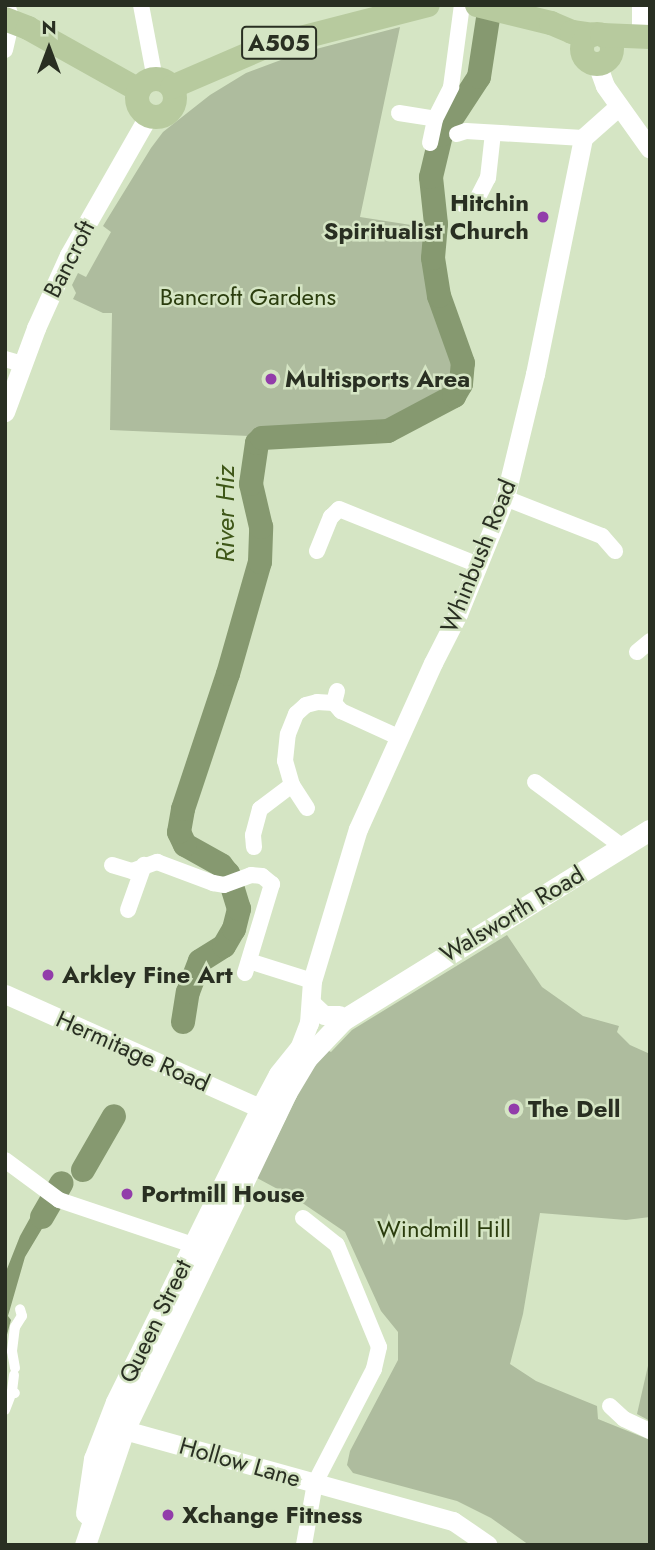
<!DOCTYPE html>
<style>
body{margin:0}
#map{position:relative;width:655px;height:1550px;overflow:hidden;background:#d5e5c4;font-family:Jost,sans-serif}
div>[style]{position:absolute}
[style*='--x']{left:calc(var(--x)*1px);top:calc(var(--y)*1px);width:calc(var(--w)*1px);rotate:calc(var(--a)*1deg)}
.green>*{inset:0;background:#aebc9e}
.water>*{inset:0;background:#869970}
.river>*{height:24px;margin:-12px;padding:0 12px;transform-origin:12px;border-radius:12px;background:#869970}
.pedestrian>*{height:10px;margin:-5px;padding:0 5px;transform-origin:5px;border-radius:5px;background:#fff}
.minor>*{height:16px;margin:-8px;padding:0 8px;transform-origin:8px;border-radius:8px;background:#fff}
.tertiary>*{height:19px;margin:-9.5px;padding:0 9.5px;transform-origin:9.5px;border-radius:9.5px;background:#fff}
.secondary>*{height:21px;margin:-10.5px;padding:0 10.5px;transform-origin:10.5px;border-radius:10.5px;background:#fff}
.primary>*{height:24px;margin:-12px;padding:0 12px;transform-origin:12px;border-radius:12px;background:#b7ca9e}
.primary>.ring{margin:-12px;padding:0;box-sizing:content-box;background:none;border:24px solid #b7ca9e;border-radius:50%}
.dots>*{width:19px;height:19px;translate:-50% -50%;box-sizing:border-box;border:4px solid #d5e5c4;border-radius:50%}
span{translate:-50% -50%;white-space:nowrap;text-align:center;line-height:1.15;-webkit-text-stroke:5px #d5e5c4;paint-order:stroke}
.shield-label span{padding:2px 5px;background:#d5e5c4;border:2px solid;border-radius:5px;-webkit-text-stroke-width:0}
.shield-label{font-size:23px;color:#292f22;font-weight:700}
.poi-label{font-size:24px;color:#292f22;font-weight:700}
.right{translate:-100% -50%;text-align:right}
.left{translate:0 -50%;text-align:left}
.street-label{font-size:24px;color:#292f22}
.park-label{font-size:24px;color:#2b3d0e}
.water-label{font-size:26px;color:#3f5718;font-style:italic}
.frame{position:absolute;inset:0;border:7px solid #292f22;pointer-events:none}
.north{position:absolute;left:14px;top:14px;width:70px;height:70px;-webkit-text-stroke:5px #d5e5c4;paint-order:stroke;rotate:0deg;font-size:19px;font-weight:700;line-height:28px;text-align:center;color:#292f22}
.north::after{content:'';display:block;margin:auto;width:24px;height:32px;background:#292f22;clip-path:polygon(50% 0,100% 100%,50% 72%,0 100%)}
</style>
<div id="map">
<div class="green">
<div style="clip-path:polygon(400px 27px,360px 217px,430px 228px,426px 262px,433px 298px,459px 360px,451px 390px,424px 399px,390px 421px,319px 425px,249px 436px,110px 430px,112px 313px,103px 313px,73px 299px,76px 293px,72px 285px,78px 273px,86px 277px,111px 232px,103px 226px,151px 148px,163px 132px,210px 95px,246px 73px,297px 54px)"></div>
<div style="clip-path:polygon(507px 935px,542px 987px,583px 1016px,619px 1026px,617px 1032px,630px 1045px,650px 1054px,650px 1217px,626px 1220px,540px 1213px,523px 1314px,510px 1364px,536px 1381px,597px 1406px,598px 1419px,650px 1440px,650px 1545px,529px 1545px,491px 1518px,457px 1501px,353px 1473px,347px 1465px,350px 1451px,398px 1360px,398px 1332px,381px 1311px,345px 1232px,298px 1200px,257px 1178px,321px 1047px,331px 1052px,352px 1030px)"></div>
<div style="clip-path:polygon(650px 1357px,650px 1421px,637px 1414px)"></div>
</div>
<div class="water">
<div style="clip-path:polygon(46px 1203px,52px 1212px,25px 1257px,8px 1316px,11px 1320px,5px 1342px,5px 1274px,20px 1236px,35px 1209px)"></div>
</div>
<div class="river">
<div style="--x:183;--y:1022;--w:30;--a:-81"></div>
<div style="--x:188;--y:992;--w:33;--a:-69"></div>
<div style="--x:200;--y:961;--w:28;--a:-32"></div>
<div style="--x:224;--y:946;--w:20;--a:-60"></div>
<div style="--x:234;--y:929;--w:21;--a:-76"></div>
<div style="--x:239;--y:909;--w:37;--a:-107"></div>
<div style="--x:228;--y:874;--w:11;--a:-128"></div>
<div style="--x:221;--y:865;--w:41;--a:-150.9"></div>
<div style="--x:185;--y:845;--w:14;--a:-115"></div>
<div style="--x:179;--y:832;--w:23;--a:-80"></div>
<div style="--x:183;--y:809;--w:142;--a:-71.6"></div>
<div style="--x:228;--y:674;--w:116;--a:-74.1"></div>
<div style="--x:260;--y:562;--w:35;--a:-88"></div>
<div style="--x:261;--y:527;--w:44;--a:-103.1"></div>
<div style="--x:251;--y:484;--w:41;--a:-81.7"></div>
<div style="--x:257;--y:443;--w:7;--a:-45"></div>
<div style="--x:262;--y:438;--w:126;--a:-3.2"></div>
<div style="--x:388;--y:431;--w:75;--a:-27.9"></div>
<div style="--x:454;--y:396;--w:14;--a:-60"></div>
<div style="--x:461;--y:384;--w:21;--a:-85"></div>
<div style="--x:463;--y:363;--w:71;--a:-109.7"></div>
<div style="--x:439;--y:296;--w:38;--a:-99"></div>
<div style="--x:433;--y:258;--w:34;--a:-85"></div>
<div style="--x:436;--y:224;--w:47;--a:-96.1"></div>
<div style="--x:431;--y:177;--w:43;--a:-76.6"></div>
<div style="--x:441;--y:135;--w:69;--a:-56.8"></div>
<div style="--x:479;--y:77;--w:73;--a:-81.3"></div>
<div style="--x:83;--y:1170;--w:62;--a:-60.1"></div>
<div style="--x:42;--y:1217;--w:39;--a:-60"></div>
</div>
<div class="pedestrian">
<div style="--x:15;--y:1368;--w:17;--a:-100"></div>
<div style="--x:12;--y:1351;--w:24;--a:-83"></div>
<div style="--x:15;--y:1327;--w:13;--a:-58"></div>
<div style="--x:22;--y:1316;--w:7;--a:-106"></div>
<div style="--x:14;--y:1375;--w:17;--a:97"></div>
<div style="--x:12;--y:1392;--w:3;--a:18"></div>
<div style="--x:5;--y:1410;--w:19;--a:-69"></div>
</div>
<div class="minor">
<div style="--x:141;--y:5;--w:75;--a:79.3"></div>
<div style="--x:640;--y:38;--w:33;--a:-90"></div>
<div style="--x:5;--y:50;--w:31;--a:-77"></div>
<div style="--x:12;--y:20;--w:16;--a:-108"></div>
<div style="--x:399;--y:113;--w:36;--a:9"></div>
<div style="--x:457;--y:134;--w:9;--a:-18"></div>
<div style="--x:466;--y:131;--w:117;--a:3.4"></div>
<div style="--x:430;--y:143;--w:25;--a:-78"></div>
<div style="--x:435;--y:119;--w:36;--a:-63"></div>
<div style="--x:451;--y:87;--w:83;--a:-82.4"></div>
<div style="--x:462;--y:204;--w:13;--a:-4"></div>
<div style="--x:475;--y:203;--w:28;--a:-63"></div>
<div style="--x:488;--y:178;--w:45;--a:-83.7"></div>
<div style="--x:5;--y:359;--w:18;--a:16"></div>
<div style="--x:505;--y:498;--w:104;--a:21.4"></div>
<div style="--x:602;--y:536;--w:20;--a:49"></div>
<div style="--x:317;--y:551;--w:37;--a:-68"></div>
<div style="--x:331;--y:517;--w:11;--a:-45"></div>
<div style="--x:339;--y:509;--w:150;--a:21.9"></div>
<div style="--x:637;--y:652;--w:17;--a:-40"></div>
<div style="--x:337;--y:691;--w:12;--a:104"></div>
<div style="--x:334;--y:703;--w:11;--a:49"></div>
<div style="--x:341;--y:711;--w:63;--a:24.5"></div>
<div style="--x:535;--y:782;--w:109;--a:36.5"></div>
<div style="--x:307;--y:808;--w:27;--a:-123"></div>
<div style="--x:292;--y:785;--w:25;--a:-106"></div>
<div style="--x:285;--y:761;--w:27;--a:-84"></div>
<div style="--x:288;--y:734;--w:22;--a:-68"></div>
<div style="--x:296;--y:714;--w:13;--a:-42"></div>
<div style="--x:306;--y:705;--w:11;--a:-15"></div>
<div style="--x:317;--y:702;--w:17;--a:3"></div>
<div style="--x:254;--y:847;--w:12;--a:-95"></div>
<div style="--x:253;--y:835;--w:27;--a:-75"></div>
<div style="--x:260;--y:809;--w:40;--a:-37"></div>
<div style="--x:112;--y:865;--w:21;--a:17"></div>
<div style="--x:132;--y:871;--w:27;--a:-20"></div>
<div style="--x:157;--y:862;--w:60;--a:20.6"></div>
<div style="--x:213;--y:883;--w:11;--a:10"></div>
<div style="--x:224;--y:885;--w:29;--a:-20"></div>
<div style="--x:251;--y:875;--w:11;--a:5"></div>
<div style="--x:262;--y:876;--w:13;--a:39"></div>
<div style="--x:272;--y:884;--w:93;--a:106.9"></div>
<div style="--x:128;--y:910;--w:48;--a:-70.4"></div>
<div style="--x:249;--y:961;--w:66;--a:17.6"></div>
<div style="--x:5;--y:1160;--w:67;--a:36.5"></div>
<div style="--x:59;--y:1200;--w:151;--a:18.6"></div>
<div style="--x:303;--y:1218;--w:43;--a:38.5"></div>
<div style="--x:337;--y:1245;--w:110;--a:67.6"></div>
<div style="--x:379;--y:1347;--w:23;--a:103"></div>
<div style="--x:374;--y:1369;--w:128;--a:117.4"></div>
<div style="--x:315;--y:1483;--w:63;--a:100.1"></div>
<div style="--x:610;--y:1406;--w:19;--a:43"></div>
<div style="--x:624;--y:1419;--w:29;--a:25"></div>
</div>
<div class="tertiary">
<div style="--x:597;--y:64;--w:23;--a:70"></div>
<div style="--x:605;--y:86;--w:77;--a:54.5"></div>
<div style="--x:5;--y:412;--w:90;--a:-69.7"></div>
<div style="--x:36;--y:328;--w:80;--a:-65.7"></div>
<div style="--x:69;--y:255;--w:161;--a:-60.3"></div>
<div style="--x:5;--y:994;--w:297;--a:24.1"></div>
<div style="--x:312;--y:1004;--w:16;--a:43"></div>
<div style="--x:324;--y:1015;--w:15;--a:0"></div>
<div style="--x:300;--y:1046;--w:25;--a:-69"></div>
<div style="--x:309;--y:1023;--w:42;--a:-85.9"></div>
<div style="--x:312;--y:981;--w:159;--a:-73.2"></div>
<div style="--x:358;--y:829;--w:182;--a:-65.7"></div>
<div style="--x:433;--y:663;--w:55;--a:-63"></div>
<div style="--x:458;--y:614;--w:125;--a:-67.9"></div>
<div style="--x:505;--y:498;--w:128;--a:-76.4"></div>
<div style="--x:535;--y:374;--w:241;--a:-78.5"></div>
<div style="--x:583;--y:138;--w:48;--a:-41.6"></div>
<div style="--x:110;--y:1426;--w:356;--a:15.5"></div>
<div style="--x:453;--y:1521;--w:42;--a:34.4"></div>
</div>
<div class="secondary">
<div style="--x:86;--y:1513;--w:55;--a:-81.6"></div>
<div style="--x:94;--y:1459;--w:61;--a:-68.9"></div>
<div style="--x:116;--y:1402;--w:328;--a:-63.7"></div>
<div style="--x:261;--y:1108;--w:38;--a:-62"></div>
<div style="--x:279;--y:1074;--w:38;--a:-51"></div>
<div style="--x:85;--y:1545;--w:121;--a:-71.3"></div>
<div style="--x:124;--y:1430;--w:374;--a:-64.3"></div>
<div style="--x:286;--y:1093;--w:41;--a:-59"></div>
<div style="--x:307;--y:1058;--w:52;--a:-46.5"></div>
<div style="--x:343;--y:1020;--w:361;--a:-31.8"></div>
</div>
<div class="primary">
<div style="--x:477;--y:5;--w:76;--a:13.7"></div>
<div style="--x:551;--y:23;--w:23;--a:23"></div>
<div style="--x:572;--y:32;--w:21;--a:8"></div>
<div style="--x:5;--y:19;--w:25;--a:21"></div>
<div style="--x:28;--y:28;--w:127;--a:29.2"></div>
<div class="ring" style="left:582px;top:34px;width:6px;height:6px"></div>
<div style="--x:602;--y:35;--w:48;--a:2.4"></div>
<div class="ring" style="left:137px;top:79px;width:14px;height:14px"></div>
<div style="--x:172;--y:87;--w:101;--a:-23.3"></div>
<div style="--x:265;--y:47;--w:168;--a:-14.4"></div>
</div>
<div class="dots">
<div style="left:543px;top:217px;background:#923daa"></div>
<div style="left:271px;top:379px;background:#923daa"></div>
<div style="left:48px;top:975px;background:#923daa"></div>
<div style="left:514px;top:1109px;background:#923daa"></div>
<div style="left:127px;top:1194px;background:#923daa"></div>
<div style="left:168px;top:1515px;background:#923daa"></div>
</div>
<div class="shield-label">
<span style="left:279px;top:43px">A505</span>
</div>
<div class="poi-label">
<span class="right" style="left:529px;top:217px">Hitchin<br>Spiritualist Church</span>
<span class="left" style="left:285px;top:379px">Multisports Area</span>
<span class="left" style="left:62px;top:975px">Arkley Fine Art</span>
<span class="left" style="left:528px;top:1109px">The Dell</span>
<span class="left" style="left:141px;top:1194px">Portmill House</span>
<span class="left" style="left:182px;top:1515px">Xchange Fitness</span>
</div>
<div class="street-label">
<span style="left:69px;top:259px;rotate:-63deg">Bancroft</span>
<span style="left:478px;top:556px;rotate:-68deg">Whinbush Road</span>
<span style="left:512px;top:914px;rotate:-31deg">Walsworth Road</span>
<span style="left:133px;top:1051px;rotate:24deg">Hermitage Road</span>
<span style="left:155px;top:1321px;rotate:-64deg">Queen Street</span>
<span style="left:240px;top:1462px;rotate:16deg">Hollow Lane</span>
</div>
<div class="park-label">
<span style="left:248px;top:297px">Bancroft Gardens</span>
<span style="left:444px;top:1229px">Windmill Hill</span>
</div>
<div class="water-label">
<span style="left:226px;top:514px;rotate:-90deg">River Hiz</span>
</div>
<div class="frame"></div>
<div class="north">N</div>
</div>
